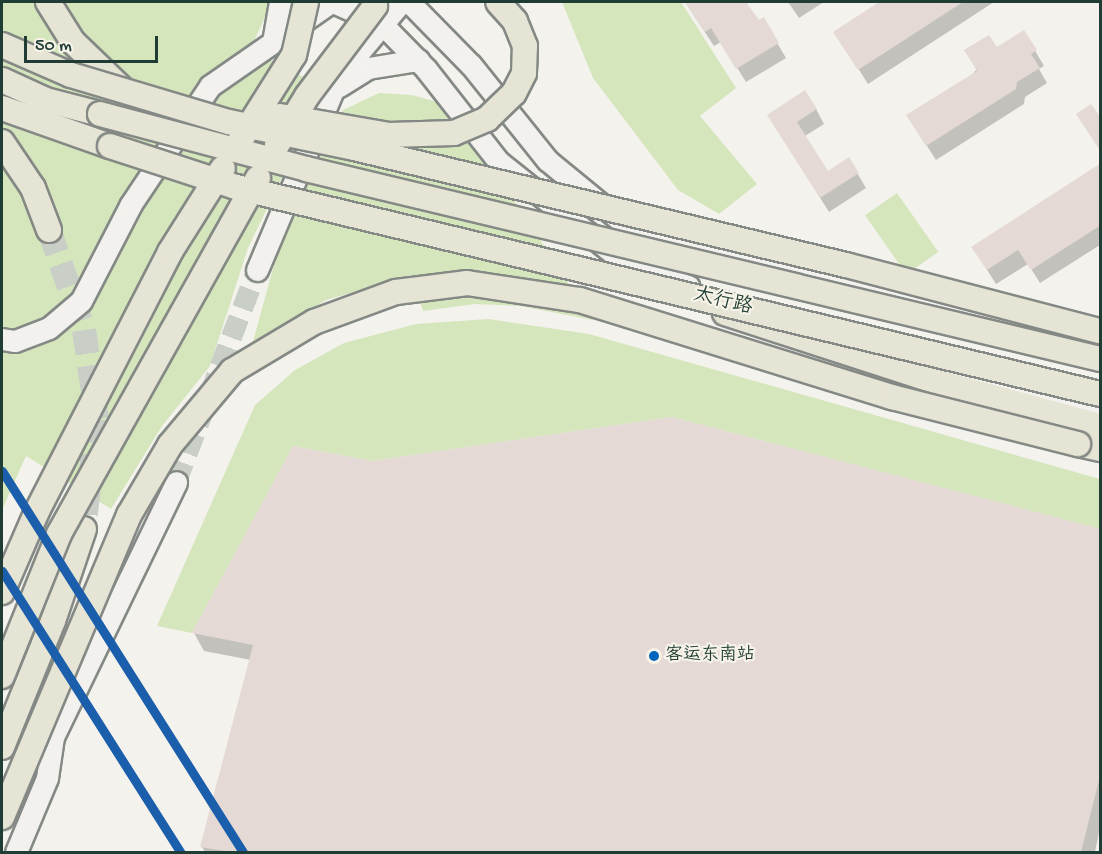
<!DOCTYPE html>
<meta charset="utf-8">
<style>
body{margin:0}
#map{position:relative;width:1102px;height:854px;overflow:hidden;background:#f4f2ec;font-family:"Gochi Hand","LXGW WenKai TC",sans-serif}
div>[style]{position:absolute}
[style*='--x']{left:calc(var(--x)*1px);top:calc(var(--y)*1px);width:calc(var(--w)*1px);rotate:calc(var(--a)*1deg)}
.green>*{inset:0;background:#d5e6bd;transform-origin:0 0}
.shadow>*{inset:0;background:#0003}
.building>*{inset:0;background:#e4d9d5}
.secondary-tunnel>*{height:21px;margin-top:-10.5px;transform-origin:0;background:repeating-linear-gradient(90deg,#c9cec7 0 21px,transparent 0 31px)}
.trunk-tunnel>*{height:24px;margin-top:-12px;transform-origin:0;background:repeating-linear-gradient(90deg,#c9cec7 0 24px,transparent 0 36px)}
.roads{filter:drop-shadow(2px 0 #848985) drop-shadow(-2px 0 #848985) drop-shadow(0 2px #848985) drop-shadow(0 -2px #848985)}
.secondary>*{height:21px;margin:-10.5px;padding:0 10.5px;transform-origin:10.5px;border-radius:10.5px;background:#f2f1ed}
.trunk>*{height:24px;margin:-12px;padding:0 12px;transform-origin:12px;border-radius:12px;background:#e6e4d5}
.bridges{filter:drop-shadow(2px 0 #848985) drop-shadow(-2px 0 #848985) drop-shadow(0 2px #848985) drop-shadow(0 -2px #848985)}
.trunk-bridge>*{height:24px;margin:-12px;padding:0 12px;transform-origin:12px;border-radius:12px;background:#e6e4d5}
.metro-1>*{height:9px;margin:-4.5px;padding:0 4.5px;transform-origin:4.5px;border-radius:4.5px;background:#1b5eab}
.dots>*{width:16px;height:16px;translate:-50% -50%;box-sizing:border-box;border:3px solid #f7f3e8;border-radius:50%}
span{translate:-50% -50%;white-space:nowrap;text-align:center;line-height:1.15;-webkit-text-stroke:4.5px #f7f3e8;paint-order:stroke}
.bus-label{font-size:18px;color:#1f3d34}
.left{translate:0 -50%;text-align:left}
.street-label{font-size:20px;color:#1f3d34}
.frame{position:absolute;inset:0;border:3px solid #1f3d34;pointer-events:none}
.scale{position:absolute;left:24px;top:36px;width:134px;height:27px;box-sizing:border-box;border:3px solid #1f3d34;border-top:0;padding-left:8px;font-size:18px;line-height:21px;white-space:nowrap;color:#1f3d34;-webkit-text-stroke:4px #f7f3e8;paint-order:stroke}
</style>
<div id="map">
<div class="green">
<div style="clip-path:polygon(2px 2px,272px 2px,250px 50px,325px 88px,248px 248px,210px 366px,162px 426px,111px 509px,26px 456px,2px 510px)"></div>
<div style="clip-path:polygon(562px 2px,681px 2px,736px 88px,700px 116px,757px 184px,719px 214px,678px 190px,593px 78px)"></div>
<div style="clip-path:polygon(379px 93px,412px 95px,462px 109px,492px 167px,593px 320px,520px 306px,475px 304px,423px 311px,412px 275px,326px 300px,252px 345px,282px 236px,343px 110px)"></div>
<div style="left:897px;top:193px;width:72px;height:39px;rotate:55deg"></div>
<div style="clip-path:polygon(488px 319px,589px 334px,1100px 479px,1100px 529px,672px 417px,372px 461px,293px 446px,192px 633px,157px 626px,255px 405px,295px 370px,344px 343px,416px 324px)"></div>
</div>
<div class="shadow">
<div style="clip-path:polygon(685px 2px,744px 2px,758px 22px,763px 19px,786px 58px,746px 82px,721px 42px,714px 46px)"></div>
<div style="clip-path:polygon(788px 2px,824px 2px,799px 18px)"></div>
<div style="clip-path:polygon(882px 2px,994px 2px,868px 84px,835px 32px)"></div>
<div style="clip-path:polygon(1024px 32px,1044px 66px,1039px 69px,1047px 83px,1025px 97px,1024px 104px,936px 160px,917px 130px,997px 49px)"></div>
<div style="clip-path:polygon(816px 109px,824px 124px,805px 136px,827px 173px,849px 159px,866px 188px,829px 212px,777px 129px)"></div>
<div style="clip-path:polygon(1100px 165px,1100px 245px,1040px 283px,1028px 264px,996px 284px,982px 262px)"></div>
<div style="clip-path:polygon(294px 448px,372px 462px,1100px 530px,1100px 828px,1095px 852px,205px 852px,202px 847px,251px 660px,204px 651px,194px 633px)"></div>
</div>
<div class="building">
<div style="clip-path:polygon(685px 2px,746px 2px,759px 20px,764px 17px,779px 43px,736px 69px,711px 28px,705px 32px)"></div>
<div style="clip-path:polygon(879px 2px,963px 2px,858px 70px,833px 32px)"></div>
<div style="clip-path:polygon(1024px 30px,1037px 50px,1031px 54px,1040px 68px,1017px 82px,1016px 89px,926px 146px,906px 115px,977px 71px,964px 50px,989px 35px,997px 47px)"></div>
<div style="clip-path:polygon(805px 90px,817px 109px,797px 122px,828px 171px,849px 157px,859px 173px,820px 198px,767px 115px)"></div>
<div style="clip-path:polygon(1091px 104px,1101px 118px,1101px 152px,1076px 114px)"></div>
<div style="clip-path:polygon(1101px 163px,1101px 225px,1031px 270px,1018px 250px,987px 270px,971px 247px)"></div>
<div style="clip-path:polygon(672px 417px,1101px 529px,1101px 772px,1081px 852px,231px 852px,200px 847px,253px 645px,192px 633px,293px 446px,372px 461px)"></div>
</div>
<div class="secondary-tunnel">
<div style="--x:176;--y:482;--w:227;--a:-69.1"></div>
</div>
<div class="trunk-tunnel">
<div style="--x:49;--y:230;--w:106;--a:70.7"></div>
<div style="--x:84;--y:330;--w:90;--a:81.7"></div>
<div style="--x:97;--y:419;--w:111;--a:96.7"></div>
</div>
<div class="roads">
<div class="secondary">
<div style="--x:333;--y:2;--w:54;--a:24.2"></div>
<div style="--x:382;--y:24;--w:63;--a:45.6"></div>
<div style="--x:426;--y:69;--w:118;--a:51.9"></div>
<div style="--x:499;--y:162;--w:165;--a:38.6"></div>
<div style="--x:628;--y:265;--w:64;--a:19.3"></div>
<div style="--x:409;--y:2;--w:88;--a:45.5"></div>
<div style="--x:471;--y:65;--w:122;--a:51.3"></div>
<div style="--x:547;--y:160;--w:101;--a:39.4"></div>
<div style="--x:625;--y:224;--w:85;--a:20.6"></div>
<div style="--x:705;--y:254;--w:383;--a:12.5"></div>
<div style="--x:273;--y:42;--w:41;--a:-80.1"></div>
<div style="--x:339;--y:86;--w:34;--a:-32"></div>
<div style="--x:368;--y:68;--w:51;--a:-9.1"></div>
<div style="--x:257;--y:270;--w:211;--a:-67.1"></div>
<div style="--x:339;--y:76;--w:97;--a:-50"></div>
<div style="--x:2;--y:339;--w:13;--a:9"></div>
<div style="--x:15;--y:341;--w:36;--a:-21"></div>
<div style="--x:49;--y:328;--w:42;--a:-40.2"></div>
<div style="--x:81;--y:301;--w:109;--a:-62.7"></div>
<div style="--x:131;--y:204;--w:142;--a:-56.2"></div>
<div style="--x:210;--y:86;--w:147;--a:-34.8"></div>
<div style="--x:914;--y:363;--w:192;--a:14.2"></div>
<div style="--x:16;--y:852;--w:80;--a:-67.3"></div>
<div style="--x:47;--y:778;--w:41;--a:-81.7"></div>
<div style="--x:53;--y:737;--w:283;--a:-64.2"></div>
</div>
<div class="trunk">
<div style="--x:48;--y:2;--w:47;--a:58"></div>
<div style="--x:73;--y:42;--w:69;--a:43.8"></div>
<div style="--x:2;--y:80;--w:48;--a:24.4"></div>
<div style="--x:46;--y:100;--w:56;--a:14.5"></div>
<div style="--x:2;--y:108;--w:114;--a:19.4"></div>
<div style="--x:2;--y:142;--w:55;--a:56"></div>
<div style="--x:33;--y:188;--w:45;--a:69.1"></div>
<div style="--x:725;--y:313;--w:227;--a:18"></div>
<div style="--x:941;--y:383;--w:165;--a:15.1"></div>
<div style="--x:1078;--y:444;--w:23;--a:13"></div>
<div style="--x:2;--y:747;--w:136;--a:-68"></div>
<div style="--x:53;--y:621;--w:97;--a:-71.4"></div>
</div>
</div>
<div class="bridges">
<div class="trunk-bridge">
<div style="--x:2;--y:45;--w:75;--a:23.5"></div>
<div style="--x:71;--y:75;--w:165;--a:16.6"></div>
<div style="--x:229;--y:122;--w:128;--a:11.7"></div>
<div style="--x:354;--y:148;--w:506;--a:13.38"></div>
<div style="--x:846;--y:265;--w:262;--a:14.6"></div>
<div style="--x:100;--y:114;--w:213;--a:14.9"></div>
<div style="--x:306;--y:169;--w:816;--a:13.46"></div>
<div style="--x:280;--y:116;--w:111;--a:9.9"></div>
<div style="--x:389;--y:135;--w:65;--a:-1.8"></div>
<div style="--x:454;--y:133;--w:36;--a:-23"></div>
<div style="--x:487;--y:119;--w:37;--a:-44"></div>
<div style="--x:514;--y:93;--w:22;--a:-63"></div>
<div style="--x:524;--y:73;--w:27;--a:-88"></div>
<div style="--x:525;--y:46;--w:27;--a:-112"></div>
<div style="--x:515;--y:21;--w:25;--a:-132"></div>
<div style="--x:241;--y:139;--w:99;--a:-57.8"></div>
<div style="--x:294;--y:55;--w:54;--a:-77.2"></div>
<div style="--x:277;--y:145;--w:57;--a:-58.5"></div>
<div style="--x:307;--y:96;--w:113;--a:-52.9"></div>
<div style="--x:110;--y:146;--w:133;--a:18"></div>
<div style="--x:236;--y:187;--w:888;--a:13.47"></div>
<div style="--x:2;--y:592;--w:88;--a:-66.6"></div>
<div style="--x:37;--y:511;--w:291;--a:-62.8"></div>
<div style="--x:170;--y:252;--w:99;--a:-57.8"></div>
<div style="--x:2;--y:676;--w:153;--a:-68.1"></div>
<div style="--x:59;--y:534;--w:408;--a:-60.8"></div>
<div style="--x:2;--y:817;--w:328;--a:-67.2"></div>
<div style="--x:129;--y:515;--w:81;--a:-59.6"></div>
<div style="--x:170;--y:445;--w:97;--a:-50"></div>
<div style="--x:232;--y:371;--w:96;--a:-30.9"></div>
<div style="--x:314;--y:322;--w:87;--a:-20.1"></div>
<div style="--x:396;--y:292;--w:72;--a:-7.2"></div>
<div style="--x:467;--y:283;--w:114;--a:8.6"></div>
<div style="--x:580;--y:300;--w:327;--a:17.3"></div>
<div style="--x:892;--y:397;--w:192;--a:14.2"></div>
</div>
</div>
<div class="metro-1">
<div style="--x:2;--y:471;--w:451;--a:57.7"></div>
<div style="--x:2;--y:571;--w:333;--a:57.6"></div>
</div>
<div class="dots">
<div style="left:654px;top:656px;background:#0065bd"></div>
</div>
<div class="bus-label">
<span class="left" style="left:665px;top:656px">客运东南站</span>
</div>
<div class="street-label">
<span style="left:723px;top:302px;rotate:14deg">太行路</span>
</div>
<div class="frame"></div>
<div class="scale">50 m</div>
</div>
